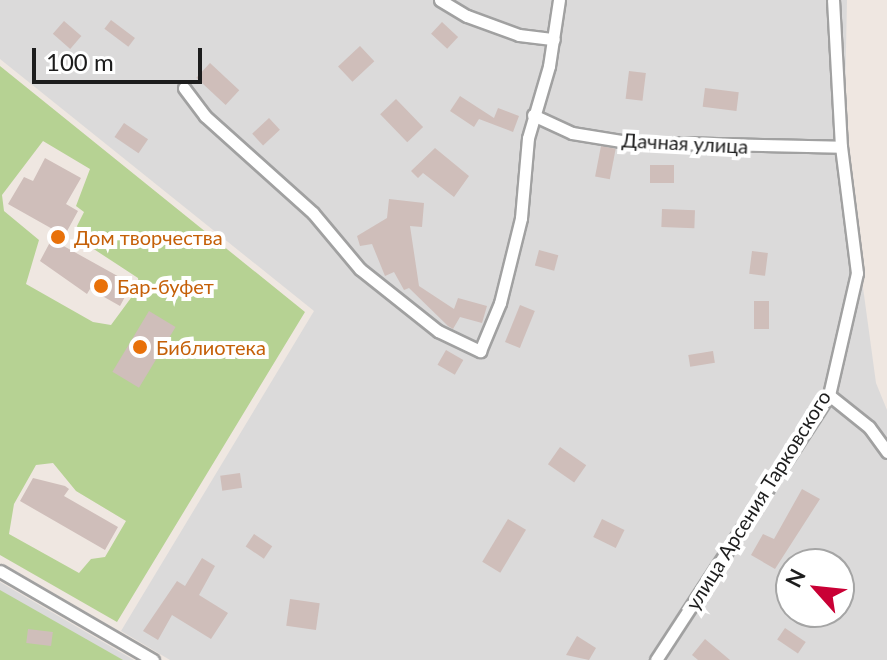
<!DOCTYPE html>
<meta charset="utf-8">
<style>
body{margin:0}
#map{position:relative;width:887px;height:660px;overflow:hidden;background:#efe7e1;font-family:Lato,sans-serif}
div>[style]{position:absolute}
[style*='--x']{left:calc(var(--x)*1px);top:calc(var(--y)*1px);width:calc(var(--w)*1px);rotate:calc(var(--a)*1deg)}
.residential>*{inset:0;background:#dbdada}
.forest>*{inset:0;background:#b6d293}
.building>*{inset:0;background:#cfbeba;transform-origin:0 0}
.roads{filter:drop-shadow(2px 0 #a1a1a1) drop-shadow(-2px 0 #a1a1a1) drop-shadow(0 2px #a1a1a1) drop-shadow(0 -2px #a1a1a1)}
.street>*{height:11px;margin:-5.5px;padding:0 5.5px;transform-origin:5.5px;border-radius:5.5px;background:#fff}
.dots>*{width:22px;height:22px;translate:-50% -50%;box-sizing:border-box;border:4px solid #fff;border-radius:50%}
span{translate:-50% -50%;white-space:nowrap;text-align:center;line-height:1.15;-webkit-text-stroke:8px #fff;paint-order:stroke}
.street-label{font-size:20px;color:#1d1d1d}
.food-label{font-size:20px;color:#c56008}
.left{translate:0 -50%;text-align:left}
.north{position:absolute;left:775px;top:548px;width:80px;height:80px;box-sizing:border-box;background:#fff;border:2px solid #a5a5a5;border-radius:50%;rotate:297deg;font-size:22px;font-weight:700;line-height:32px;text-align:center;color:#1d1d1d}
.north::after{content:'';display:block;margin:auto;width:28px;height:36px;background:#c90035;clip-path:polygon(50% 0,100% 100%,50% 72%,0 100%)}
.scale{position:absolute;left:32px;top:48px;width:170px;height:36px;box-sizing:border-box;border:4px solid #1d1d1d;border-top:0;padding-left:10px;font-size:24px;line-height:28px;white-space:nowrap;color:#1d1d1d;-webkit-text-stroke:6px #fff;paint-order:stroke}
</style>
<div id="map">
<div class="residential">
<div style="clip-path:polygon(evenodd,0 0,847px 0,844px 148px,876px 383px,887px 410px,887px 660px,170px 660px,121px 631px,314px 311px,0 59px,0 0,791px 564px,839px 564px,839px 612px,791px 612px,791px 564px)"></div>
<div style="clip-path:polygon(0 582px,134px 660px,0 660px)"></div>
</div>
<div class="forest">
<div style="clip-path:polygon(evenodd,0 66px,305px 312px,117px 622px,0 555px,0 66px,43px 141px,90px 169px,76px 206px,84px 212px,77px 226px,83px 242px,138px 278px,139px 287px,111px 325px,93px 322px,26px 284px,39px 240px,4px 211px,2px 195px,43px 141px,0 66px,53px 463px,76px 491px,126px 521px,105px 557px,91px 559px,79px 573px,9px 534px,14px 504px,36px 465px,53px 463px)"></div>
<div style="clip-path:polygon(0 590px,123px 660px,0 660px)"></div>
</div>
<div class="building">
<div style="left:111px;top:20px;width:30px;height:11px;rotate:37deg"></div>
<div style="left:64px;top:21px;width:23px;height:17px;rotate:41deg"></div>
<div style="left:442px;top:22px;width:22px;height:16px;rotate:43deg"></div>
<div style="left:360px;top:46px;width:21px;height:30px;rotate:47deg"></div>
<div style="left:210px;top:63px;width:40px;height:20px;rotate:43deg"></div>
<div style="left:629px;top:71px;width:17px;height:28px;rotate:7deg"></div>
<div style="left:705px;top:88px;width:34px;height:19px;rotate:7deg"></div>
<div style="clip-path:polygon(460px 96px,494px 118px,498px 108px,519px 116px,513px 132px,479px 119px,474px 127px,450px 111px)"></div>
<div style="left:396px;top:99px;width:39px;height:22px;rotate:46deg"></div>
<div style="left:269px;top:118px;width:16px;height:23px;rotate:47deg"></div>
<div style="left:124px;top:123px;width:29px;height:17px;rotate:34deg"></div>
<div style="left:601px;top:146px;width:15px;height:31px;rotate:11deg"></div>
<div style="clip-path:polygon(435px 148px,469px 176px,454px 197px,423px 173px,418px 178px,411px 171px)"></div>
<div style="clip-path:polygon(45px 158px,81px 178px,66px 204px,78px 211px,60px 244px,132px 284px,120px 306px,90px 289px,87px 294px,40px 261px,56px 231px,8px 204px,24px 177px,33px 181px)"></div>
<div style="left:650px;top:165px;width:24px;height:18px"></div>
<div style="clip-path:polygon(389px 199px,424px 203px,422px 227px,410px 226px,419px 286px,454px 309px,458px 298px,487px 306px,482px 323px,460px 317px,453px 329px,448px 326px,409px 288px,404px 290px,394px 272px,385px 276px,372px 244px,360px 246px,357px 236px,387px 218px)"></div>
<div style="left:662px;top:209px;width:33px;height:18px;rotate:2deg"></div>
<div style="left:539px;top:250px;width:20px;height:16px;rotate:15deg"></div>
<div style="left:752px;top:251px;width:16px;height:23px;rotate:7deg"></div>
<div style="left:754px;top:301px;width:15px;height:28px"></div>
<div style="left:520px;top:305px;width:16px;height:40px;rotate:22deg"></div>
<div style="left:149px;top:311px;width:31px;height:71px;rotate:31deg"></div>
<div style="left:446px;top:350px;width:20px;height:17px;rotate:30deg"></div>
<div style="left:713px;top:351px;width:12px;height:25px;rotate:81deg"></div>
<div style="left:560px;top:447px;width:32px;height:21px;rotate:35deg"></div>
<div style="left:240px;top:473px;width:15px;height:20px;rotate:82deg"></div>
<div style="clip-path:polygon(33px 478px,65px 486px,69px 489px,64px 496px,118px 527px,105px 550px,20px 501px)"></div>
<div style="clip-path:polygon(802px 489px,820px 499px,775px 569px,751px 555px,763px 534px,774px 539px)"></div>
<div style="left:508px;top:519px;width:21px;height:50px;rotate:31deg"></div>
<div style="left:602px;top:519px;width:25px;height:20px;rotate:26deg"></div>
<div style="left:254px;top:534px;width:22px;height:15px;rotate:34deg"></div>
<div style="clip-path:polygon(202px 558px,215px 566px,199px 595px,228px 613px,211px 639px,172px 615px,158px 640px,143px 631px,177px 581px,185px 586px)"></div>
<div style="left:290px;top:599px;width:30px;height:27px;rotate:8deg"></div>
<div style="left:785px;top:628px;width:25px;height:14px;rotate:34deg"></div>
<div style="left:28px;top:629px;width:25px;height:14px;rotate:7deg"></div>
<div style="clip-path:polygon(577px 636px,596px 648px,589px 660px,566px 655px)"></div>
<div style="clip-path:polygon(705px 639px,730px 660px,698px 660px,692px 655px)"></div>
</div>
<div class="roads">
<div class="street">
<div style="--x:440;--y:0;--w:31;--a:31"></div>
<div style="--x:467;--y:16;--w:55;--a:20.1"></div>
<div style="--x:519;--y:35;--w:35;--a:7"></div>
<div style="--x:184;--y:88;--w:35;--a:53"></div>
<div style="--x:205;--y:116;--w:145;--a:41.9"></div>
<div style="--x:313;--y:213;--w:73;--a:50"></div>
<div style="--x:360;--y:269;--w:100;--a:38.5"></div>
<div style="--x:438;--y:331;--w:47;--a:25.5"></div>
<div style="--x:480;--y:351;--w:52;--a:-67.4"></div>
<div style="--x:500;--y:303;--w:88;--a:-76.1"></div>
<div style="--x:521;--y:218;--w:80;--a:-85"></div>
<div style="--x:528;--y:138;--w:75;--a:-73.7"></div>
<div style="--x:549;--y:66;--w:67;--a:-81.4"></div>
<div style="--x:533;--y:115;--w:43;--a:24.8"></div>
<div style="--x:572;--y:133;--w:56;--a:9.3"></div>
<div style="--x:627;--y:142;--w:214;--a:1.3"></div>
<div style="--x:829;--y:395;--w:51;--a:38.7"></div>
<div style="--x:869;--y:427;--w:31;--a:54"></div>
<div style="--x:0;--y:571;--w:177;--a:30.2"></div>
<div style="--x:656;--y:660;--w:316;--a:-56.9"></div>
<div style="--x:829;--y:395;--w:125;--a:-77.1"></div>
<div style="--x:857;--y:273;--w:127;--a:-97.2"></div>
<div style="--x:841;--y:147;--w:147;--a:-93.1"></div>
</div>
</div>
<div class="dots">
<div style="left:58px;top:237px;background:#e8710a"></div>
<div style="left:101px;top:286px;background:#e8710a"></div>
<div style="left:140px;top:347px;background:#e8710a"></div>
</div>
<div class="street-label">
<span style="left:685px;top:143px;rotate:3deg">Дачная улица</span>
<span style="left:758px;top:500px;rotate:-58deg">улица Арсения Тарковского</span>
</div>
<div class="food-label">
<span class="left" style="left:74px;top:237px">Дом творчества</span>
<span class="left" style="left:117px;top:286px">Бар-буфет</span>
<span class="left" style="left:156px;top:347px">Библиотека</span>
</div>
<div class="north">N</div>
<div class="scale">100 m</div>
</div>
